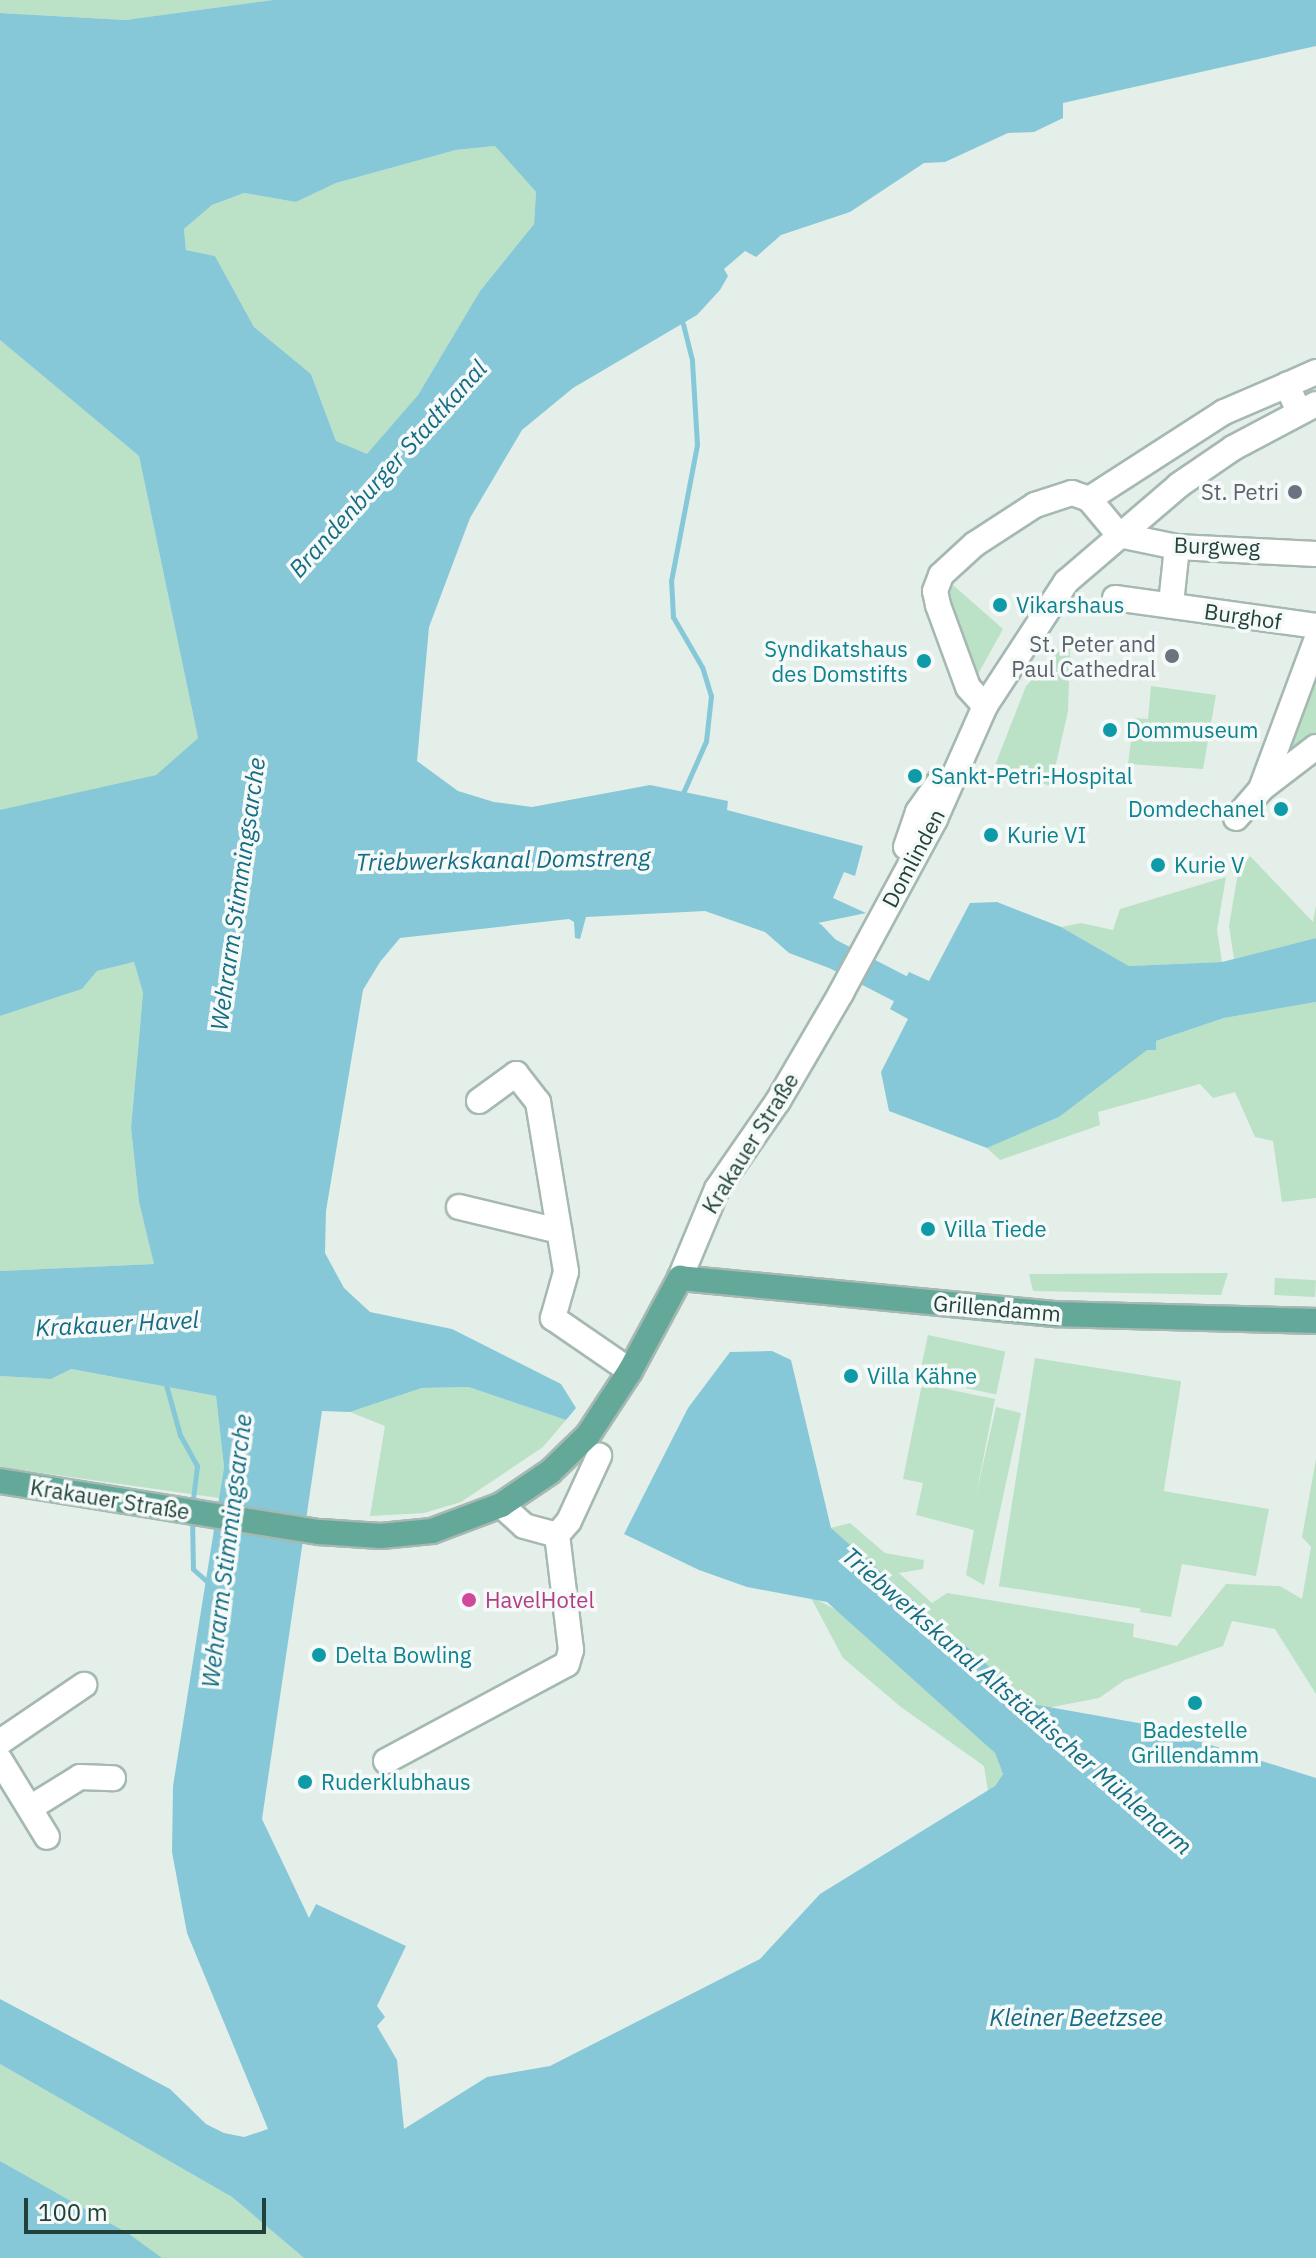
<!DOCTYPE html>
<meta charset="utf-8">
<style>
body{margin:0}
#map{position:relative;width:1316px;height:2258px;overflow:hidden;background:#e4efea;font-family:"IBM Plex Sans",sans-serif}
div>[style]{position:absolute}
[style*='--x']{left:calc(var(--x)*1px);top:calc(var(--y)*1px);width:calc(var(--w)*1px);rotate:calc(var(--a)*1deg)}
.green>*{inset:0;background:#bbe1c7;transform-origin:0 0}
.water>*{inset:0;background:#87c8d8}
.stream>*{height:5px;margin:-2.5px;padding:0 2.5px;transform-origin:2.5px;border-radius:2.5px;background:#87c8d8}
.river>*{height:28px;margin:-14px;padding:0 14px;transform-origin:14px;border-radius:14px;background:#87c8d8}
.roads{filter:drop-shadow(2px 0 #a6b8b2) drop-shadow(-2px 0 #a6b8b2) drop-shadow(0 2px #a6b8b2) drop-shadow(0 -2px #a6b8b2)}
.minor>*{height:24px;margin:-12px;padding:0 12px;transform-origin:12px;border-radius:12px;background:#fff}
.major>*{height:24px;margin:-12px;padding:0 12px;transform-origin:12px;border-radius:12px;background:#64a89a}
.dots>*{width:22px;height:22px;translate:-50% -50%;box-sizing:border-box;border:4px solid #f5faf8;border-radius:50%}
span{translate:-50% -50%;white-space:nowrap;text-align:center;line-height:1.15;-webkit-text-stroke:7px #f5faf8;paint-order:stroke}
.worship-label{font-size:22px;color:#5b616d}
.right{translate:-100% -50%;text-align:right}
.street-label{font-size:22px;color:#21423b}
.culture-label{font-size:22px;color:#0d838f}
.left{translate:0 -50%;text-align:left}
.hotel-label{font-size:22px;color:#b23c85}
.water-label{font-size:24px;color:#156c84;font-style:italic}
.scale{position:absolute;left:24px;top:2198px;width:242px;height:36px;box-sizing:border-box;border:4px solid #21423b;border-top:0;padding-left:10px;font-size:24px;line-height:28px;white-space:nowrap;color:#21423b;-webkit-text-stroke:6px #f5faf8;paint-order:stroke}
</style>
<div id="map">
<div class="green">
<div style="clip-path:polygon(0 0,273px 0,125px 20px,0 13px)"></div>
<div style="clip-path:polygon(495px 146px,536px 192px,534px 224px,480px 291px,418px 395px,367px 455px,336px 441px,311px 374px,254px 327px,215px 256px,186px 250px,184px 229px,212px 205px,244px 193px,296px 202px,336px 183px,456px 150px)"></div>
<div style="clip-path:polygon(0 340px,139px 456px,198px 738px,156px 775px,11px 810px,0 810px)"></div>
<div style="clip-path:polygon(953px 585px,1003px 629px,977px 676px,946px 603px)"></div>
<div style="clip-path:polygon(1066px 644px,1070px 647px,1068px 711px,1051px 786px,994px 768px,1026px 686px)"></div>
<div style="clip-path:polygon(1316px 672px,1316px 742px,1282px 758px)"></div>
<div style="clip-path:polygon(1151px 686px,1216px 695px,1203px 769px,1128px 764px,1134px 718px,1148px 719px)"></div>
<div style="clip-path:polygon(1250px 856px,1313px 922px,1316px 905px,1316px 938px,1234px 959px,1229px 926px,1238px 873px)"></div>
<div style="clip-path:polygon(1226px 877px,1217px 930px,1222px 962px,1129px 966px,1061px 927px,1081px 923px,1113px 930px,1120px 909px)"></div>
<div style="clip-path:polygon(134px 962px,143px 993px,131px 1128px,139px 1202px,155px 1264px,0 1271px,0 1016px,82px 989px,97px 971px)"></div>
<div style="clip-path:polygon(1316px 1002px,1316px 1198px,1282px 1202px,1273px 1141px,1255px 1137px,1235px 1092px,1213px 1098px,1200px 1084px,1098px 1112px,1100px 1125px,1000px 1160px,987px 1148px,1059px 1117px,1156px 1041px,1224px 1018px)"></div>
<div style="clip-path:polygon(1228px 1273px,1221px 1295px,1033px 1291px,1029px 1274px)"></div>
<div style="left:1275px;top:1278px;width:41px;height:17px;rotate:3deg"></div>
<div style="left:928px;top:1335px;width:79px;height:44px;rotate:12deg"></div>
<div style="left:1035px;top:1358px;width:148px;height:231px;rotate:9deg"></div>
<div style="clip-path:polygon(70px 1369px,216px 1396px,224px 1467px,219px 1498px,0 1467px,0 1376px,51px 1379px)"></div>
<div style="clip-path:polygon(922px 1384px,995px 1399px,976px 1495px,996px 1407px,1021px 1413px,984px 1585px,966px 1575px,974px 1530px,916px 1515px,923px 1483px,903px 1479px)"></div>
<div style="clip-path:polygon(470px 1387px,566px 1420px,543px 1447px,461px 1502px,424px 1513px,370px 1516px,385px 1426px,350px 1412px,422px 1388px)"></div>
<div style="clip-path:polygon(1316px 1459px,1316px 1694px,1275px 1629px,1232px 1621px,1223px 1646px,1125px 1680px,1099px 1698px,1047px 1708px,1032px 1704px,831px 1528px,850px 1523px,885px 1553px,924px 1560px,923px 1569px,899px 1573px,932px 1603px,947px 1593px,1134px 1624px,1133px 1637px,1177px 1646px,1226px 1584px,1280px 1586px,1302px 1599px,1311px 1547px,1302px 1537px)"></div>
<div style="clip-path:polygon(1163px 1491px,1269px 1509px,1256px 1576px,1182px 1564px,1171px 1617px,1140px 1612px)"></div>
<div style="clip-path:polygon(810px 1596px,844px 1614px,995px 1753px,1003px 1774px,995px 1786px,988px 1791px,984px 1766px,901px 1707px,843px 1658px)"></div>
<div style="clip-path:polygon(0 2064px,232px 2197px,304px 2258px,162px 2258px,0 2161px)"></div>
</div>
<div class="water">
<div style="clip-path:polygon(evenodd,273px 0,1316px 0,1316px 46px,1063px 103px,1063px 118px,1034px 132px,1008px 133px,945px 162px,924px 163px,850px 212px,781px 235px,756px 257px,745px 251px,724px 269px,728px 276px,720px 290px,697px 315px,573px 388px,522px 430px,470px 518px,429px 627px,417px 761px,458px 791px,494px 802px,532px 807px,650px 785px,728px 801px,727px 810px,863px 846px,855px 876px,844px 872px,833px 898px,866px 913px,818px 923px,820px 932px,848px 950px,837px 971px,789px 953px,765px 932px,705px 911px,586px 917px,580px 939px,575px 938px,574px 922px,569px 919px,400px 938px,380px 962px,363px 990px,326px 1211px,325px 1253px,344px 1288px,370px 1312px,452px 1329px,561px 1384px,576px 1408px,566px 1420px,469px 1387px,422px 1388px,350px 1412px,322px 1411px,262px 1819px,309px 1918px,316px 1904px,406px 1946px,377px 2006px,385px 2017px,377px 2026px,397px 2060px,404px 2129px,487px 2077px,550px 2066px,760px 1959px,820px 1894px,995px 1786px,1003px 1774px,995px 1753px,827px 1602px,747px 1587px,699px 1570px,624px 1534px,688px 1408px,730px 1352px,772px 1351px,791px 1360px,831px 1528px,1032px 1704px,1144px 1724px,1316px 1778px,1316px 2258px,304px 2258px,232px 2197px,0 2064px,0 1999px,170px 2089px,206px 2124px,224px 2133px,244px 2137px,268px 2129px,187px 1933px,172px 1852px,173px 1786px,224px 1467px,216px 1396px,71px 1369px,51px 1379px,0 1376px,0 1271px,154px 1264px,139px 1202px,131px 1128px,143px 993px,134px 962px,97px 971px,82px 989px,0 1016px,0 810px,156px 775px,198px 738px,139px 456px,0 340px,0 13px,125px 20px,273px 0,495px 146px,536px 192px,534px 224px,480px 291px,418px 395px,367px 454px,336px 441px,311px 374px,254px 327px,215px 256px,186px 250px,184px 229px,212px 205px,244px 193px,296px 202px,336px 183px,456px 150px,495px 146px)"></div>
<div style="clip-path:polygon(997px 902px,1061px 927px,1129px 966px,1222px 962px,1316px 938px,1316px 1002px,1224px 1018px,1156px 1041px,1156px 1050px,1147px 1050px,1059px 1117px,987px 1148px,889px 1111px,881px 1072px,908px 1019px,890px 1009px,909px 972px,929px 981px,970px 903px)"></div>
<div style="clip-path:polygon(0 2161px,129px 2234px,162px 2258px,0 2258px)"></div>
</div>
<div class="stream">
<div style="--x:683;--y:793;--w:57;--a:-66.1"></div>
<div style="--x:706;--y:741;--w:45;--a:-83.7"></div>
<div style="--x:711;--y:696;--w:30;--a:-107"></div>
<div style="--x:702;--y:667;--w:58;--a:-120.1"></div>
<div style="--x:673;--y:617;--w:36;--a:-93"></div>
<div style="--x:671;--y:581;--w:138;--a:-79.2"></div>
<div style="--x:697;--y:445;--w:85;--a:-93.4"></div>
<div style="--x:692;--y:360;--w:37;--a:-104"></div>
<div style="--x:165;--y:1381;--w:56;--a:74.5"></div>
<div style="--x:180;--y:1435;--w:35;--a:61"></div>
<div style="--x:197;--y:1466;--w:38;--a:97"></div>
<div style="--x:192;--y:1518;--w:51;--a:88.9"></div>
<div style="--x:193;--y:1569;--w:25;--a:42"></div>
</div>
<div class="river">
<div style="--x:813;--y:936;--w:21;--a:47"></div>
<div style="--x:827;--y:951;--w:118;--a:27.2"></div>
</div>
<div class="roads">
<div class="minor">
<div style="--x:1287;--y:385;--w:32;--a:-24"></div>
<div style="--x:1299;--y:412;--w:30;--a:-114"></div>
<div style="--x:1287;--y:385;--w:69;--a:156.8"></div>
<div style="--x:1224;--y:412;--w:161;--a:147.2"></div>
<div style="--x:1089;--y:499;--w:47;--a:50.2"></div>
<div style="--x:1119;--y:535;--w:59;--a:11.7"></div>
<div style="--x:1177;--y:547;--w:139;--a:2.9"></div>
<div style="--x:1115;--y:598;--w:203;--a:7.9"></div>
<div style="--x:1171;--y:604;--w:57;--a:-84"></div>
<div style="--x:985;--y:706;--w:25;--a:-132"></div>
<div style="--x:968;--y:687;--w:87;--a:-110.1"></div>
<div style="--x:938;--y:605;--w:14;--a:-102"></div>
<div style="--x:935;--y:591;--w:17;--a:-69"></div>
<div style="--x:941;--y:575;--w:46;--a:-42.4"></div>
<div style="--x:975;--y:544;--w:72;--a:-33"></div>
<div style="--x:1035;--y:505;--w:39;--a:-18"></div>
<div style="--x:1072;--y:493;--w:18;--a:19"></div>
<div style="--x:1261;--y:789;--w:69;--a:-37.4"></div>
<div style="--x:1236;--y:818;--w:38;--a:-49"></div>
<div style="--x:1261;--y:789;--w:158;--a:-69.6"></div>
<div style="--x:906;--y:847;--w:37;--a:-71"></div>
<div style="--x:918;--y:812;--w:39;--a:-55"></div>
<div style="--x:479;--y:1101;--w:46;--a:-36.1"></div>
<div style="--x:516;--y:1074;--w:36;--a:52"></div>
<div style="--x:538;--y:1102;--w:172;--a:80.6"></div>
<div style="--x:566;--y:1272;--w:48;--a:105.8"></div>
<div style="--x:553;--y:1318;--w:93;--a:34.5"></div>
<div style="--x:459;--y:1207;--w:103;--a:13.5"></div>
<div style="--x:680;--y:1278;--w:96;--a:-67.4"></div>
<div style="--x:717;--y:1189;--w:107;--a:-55.3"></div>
<div style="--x:778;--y:1101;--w:125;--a:-59.7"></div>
<div style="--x:841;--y:993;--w:198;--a:-61.6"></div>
<div style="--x:935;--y:819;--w:124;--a:-66.1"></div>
<div style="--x:985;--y:706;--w:148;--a:-56.8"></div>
<div style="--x:1066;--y:582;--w:149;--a:-40.6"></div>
<div style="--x:1179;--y:485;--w:65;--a:-34.4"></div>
<div style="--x:1233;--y:448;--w:94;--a:-27.9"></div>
<div style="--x:501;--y:1505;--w:31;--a:42"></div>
<div style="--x:524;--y:1526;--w:34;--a:15"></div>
<div style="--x:0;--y:1742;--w:102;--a:-34.2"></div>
<div style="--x:0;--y:1760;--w:90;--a:58.6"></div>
<div style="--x:386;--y:1761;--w:205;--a:-28.2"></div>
<div style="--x:567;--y:1664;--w:15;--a:-74"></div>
<div style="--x:571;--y:1650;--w:116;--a:-96.9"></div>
<div style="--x:557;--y:1535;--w:18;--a:-49"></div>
<div style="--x:569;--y:1521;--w:72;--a:-65.2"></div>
<div style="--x:30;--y:1808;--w:59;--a:-31.8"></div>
<div style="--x:80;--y:1777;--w:33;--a:2"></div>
</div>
<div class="major">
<div style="--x:0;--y:1481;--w:324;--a:9.1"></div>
<div style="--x:320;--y:1532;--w:61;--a:3.8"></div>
<div style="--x:381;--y:1536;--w:51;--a:-5.6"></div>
<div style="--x:432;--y:1531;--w:74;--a:-20.6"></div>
<div style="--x:501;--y:1505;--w:59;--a:-34"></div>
<div style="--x:550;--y:1472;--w:53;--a:-44.2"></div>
<div style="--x:588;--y:1435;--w:77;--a:-56.7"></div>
<div style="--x:630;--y:1371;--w:106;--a:-61.7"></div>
<div style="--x:680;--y:1278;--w:377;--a:5.5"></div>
<div style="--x:1055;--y:1314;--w:261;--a:1.5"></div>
</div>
</div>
<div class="dots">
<div style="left:1295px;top:492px;background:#6b7280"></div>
<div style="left:1000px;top:605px;background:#0f9aa8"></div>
<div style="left:1172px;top:656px;background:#6b7280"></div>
<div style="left:924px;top:661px;background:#0f9aa8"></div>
<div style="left:1110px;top:730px;background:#0f9aa8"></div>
<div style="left:915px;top:776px;background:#0f9aa8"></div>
<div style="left:1281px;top:809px;background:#0f9aa8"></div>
<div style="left:991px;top:835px;background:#0f9aa8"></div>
<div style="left:1158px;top:865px;background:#0f9aa8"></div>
<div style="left:928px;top:1229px;background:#0f9aa8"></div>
<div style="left:851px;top:1376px;background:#0f9aa8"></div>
<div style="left:469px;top:1600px;background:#d1479c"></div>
<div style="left:319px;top:1655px;background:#0f9aa8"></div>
<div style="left:1195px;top:1703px;background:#0f9aa8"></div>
<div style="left:305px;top:1782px;background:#0f9aa8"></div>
</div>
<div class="worship-label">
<span class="right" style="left:1279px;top:492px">St. Petri</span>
<span class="right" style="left:1156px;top:656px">St. Peter and<br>Paul Cathedral</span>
</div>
<div class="street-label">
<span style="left:1217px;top:546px;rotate:2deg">Burgweg</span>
<span style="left:1243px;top:616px;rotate:8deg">Burghof</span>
<span style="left:913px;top:858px;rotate:-62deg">Domlinden</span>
<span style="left:750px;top:1143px;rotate:-58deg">Krakauer Straße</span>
<span style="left:997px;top:1308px;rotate:5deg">Grillendamm</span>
<span style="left:110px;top:1499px;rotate:9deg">Krakauer Straße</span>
</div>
<div class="culture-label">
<span class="left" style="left:1016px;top:605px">Vikarshaus</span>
<span class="right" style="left:908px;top:661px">Syndikatshaus<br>des Domstifts</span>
<span class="left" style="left:1126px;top:730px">Dommuseum</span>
<span class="left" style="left:931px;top:776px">Sankt-Petri-Hospital</span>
<span class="right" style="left:1265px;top:809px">Domdechanel</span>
<span class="left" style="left:1007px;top:835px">Kurie VI</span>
<span class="left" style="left:1174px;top:865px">Kurie V</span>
<span class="left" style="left:944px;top:1229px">Villa Tiede</span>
<span class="left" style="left:867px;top:1376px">Villa Kähne</span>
<span class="left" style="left:335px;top:1655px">Delta Bowling</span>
<span style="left:1195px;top:1742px">Badestelle<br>Grillendamm</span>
<span class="left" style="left:321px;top:1782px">Ruderklubhaus</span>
</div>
<div class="hotel-label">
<span class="left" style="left:485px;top:1600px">HavelHotel</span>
</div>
<div class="water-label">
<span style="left:388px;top:469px;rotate:-48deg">Brandenburger Stadtkanal</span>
<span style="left:503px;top:860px;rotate:-1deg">Triebwerkskanal Domstreng</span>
<span style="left:238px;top:894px;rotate:-82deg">Wehrarm Stimmingsarche</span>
<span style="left:117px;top:1324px;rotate:-3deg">Krakauer Havel</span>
<span style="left:227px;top:1551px;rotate:-83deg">Wehrarm Stimmingsarche</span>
<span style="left:1017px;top:1701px;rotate:41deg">Triebwerkskanal Altstädtischer Mühlenarm</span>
<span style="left:1076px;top:2018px">Kleiner Beetzsee</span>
</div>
<div class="scale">100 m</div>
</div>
